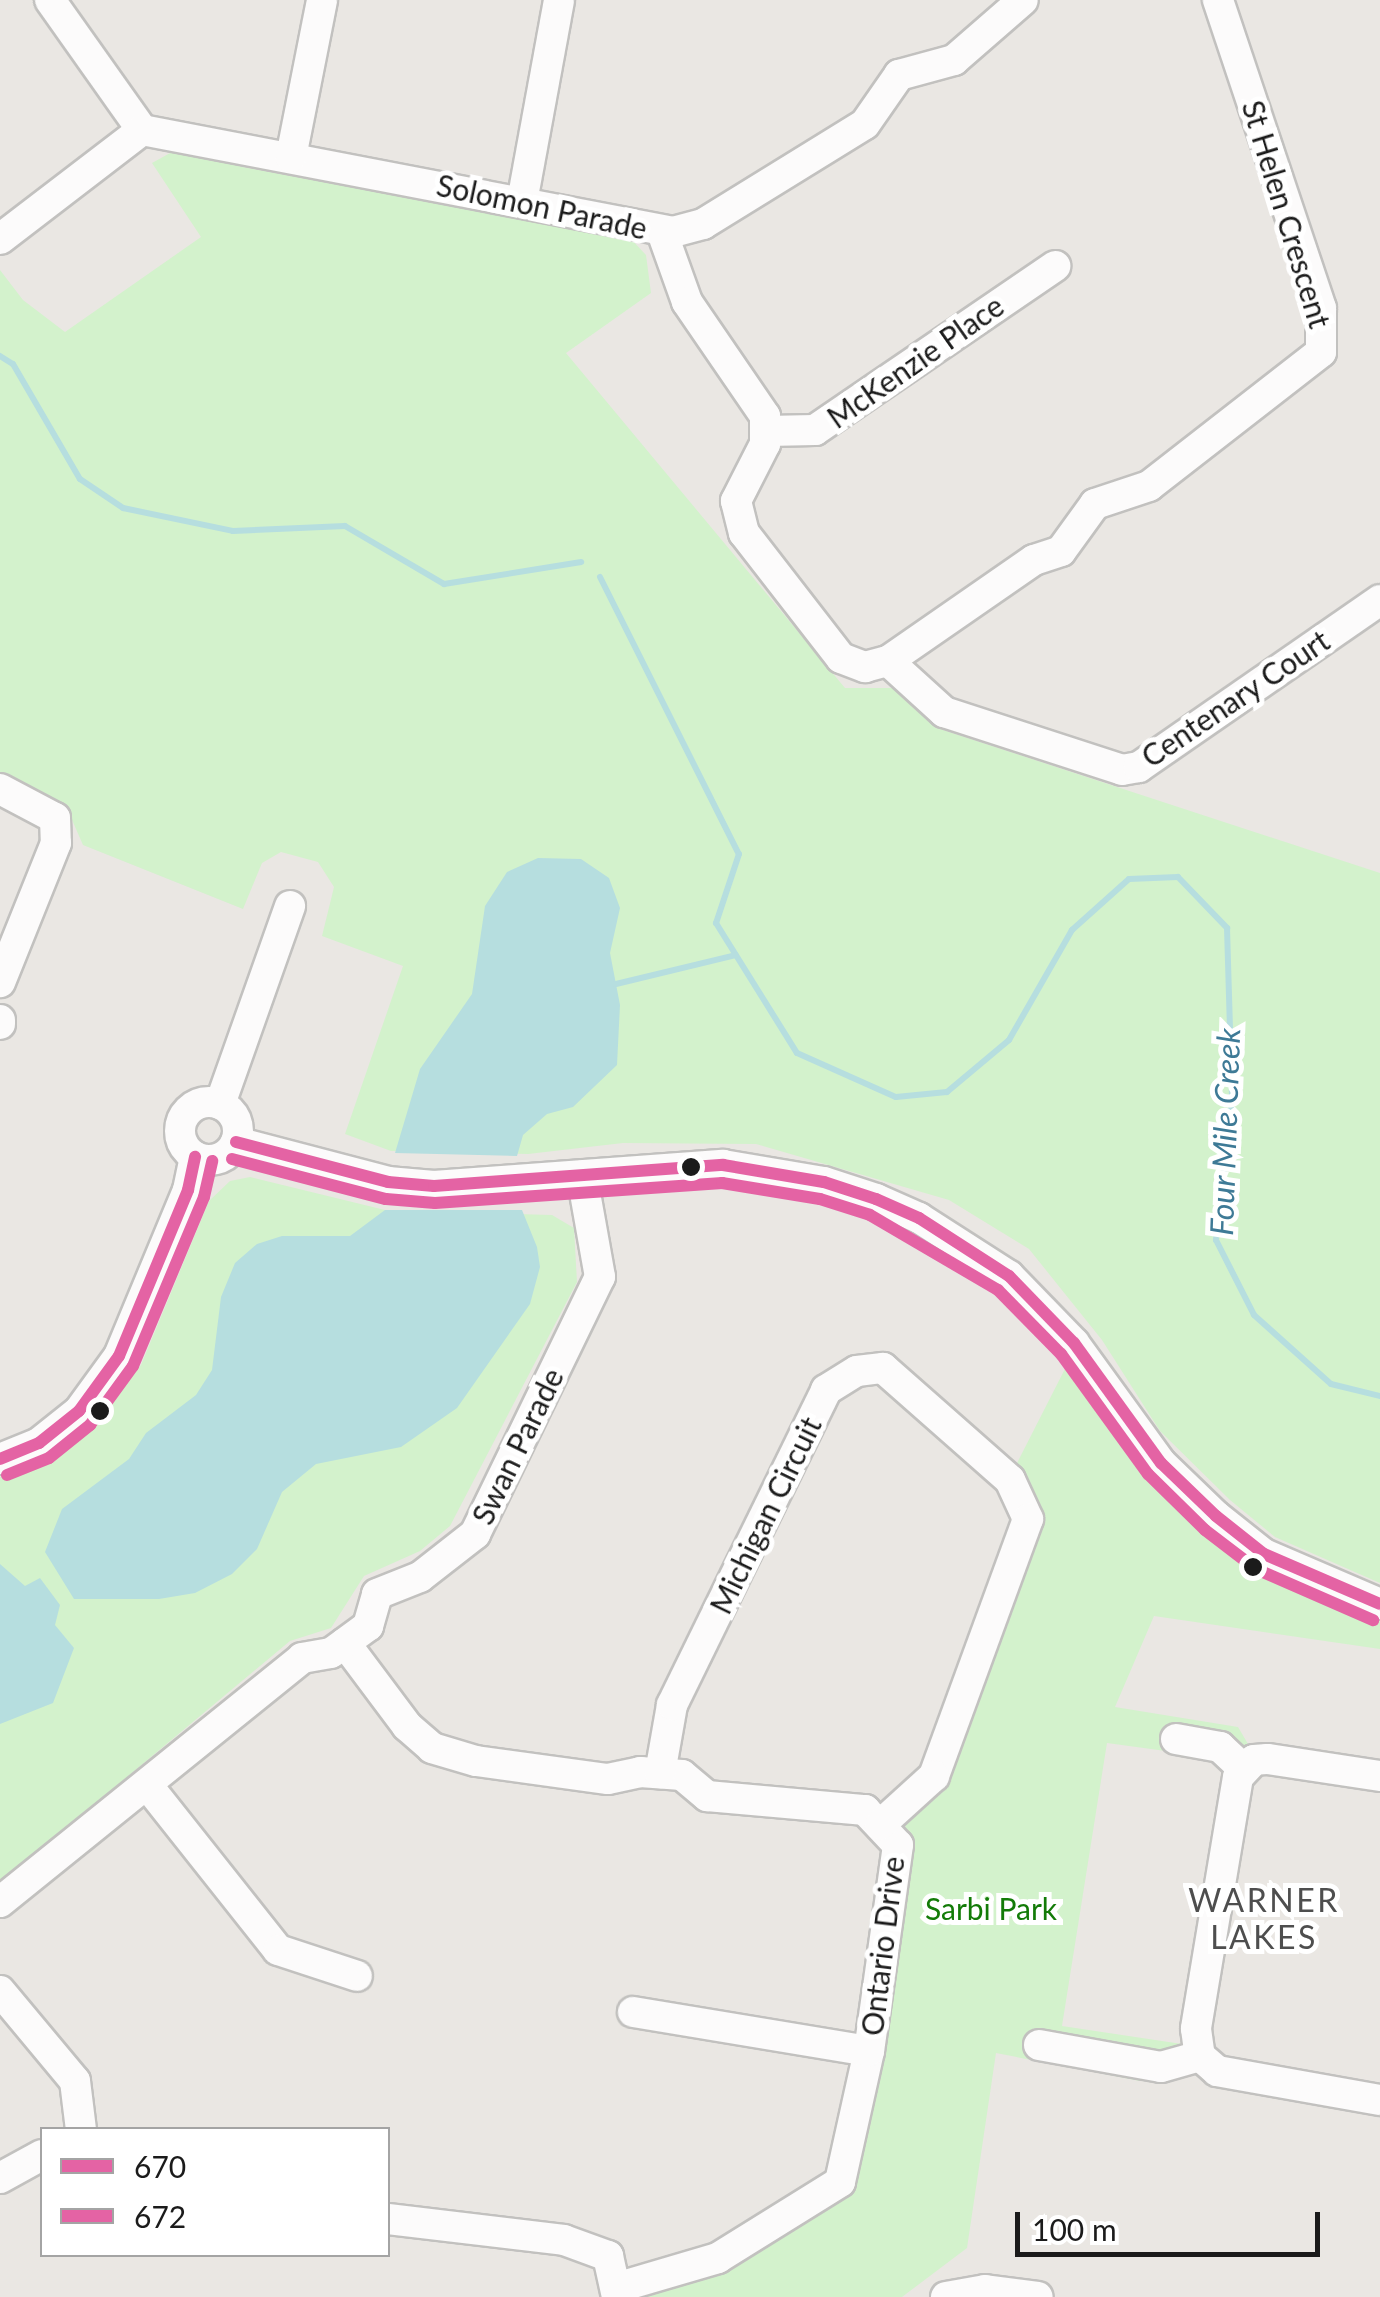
<!DOCTYPE html>
<style>
body{margin:0}
#map{position:relative;width:1380px;height:2297px;overflow:hidden;background:#eae7e3;font-family:Lato,sans-serif}
div>[style]{position:absolute}
[style*='--x']{left:calc(var(--x)*1px);top:calc(var(--y)*1px);width:calc(var(--w)*1px);rotate:calc(var(--a)*1deg)}
.park>*{inset:0;background:#d3f2cc}
.water>*{inset:0;background:#b6dedf}
.stream>*{height:6px;margin:-3px;padding:0 3px;transform-origin:3px;border-radius:3px;background:#b6dedf}
.roads{filter:drop-shadow(2px 0 #c2c1bf) drop-shadow(-2px 0 #c2c1bf) drop-shadow(0 2px #c2c1bf) drop-shadow(0 -2px #c2c1bf)}
.minor>*{height:30px;margin:-15px;padding:0 15px;transform-origin:15px;border-radius:15px;background:#fcfbfb}
.minor>.ring{margin:-15px;padding:0;box-sizing:content-box;background:none;border:30px solid #fcfbfb;border-radius:50%}
.bus-1>*{height:12px;margin:-6px;padding:0 6px;transform-origin:6px;border-radius:6px;background:#e463a4}
.bus-2>*{height:12px;margin:-6px;padding:0 6px;transform-origin:6px;border-radius:6px;background:#e463a4}
.dots>*{width:28px;height:28px;translate:-50% -50%;box-sizing:border-box;border:5px solid #fff;border-radius:50%}
span{translate:-50% -50%;white-space:nowrap;text-align:center;line-height:1.15;-webkit-text-stroke:10px #fff;paint-order:stroke}
.street-label{font-size:30px;color:#1b1b1b}
.park-label{font-size:30px;color:#137b08}
.water-label{font-size:32px;color:#3e7a96;font-style:italic}
.neighbourhood-label{font-size:32px;color:#4e4e4e;letter-spacing:2.5px}
.legend{position:absolute;left:40px;top:2127px;width:350px;height:130px;box-sizing:border-box;background:#fff;border:2px solid #a4a4a4;margin:0;padding:12px 18px;list-style:none;font-size:30px;color:#1b1b1b}
.legend li{display:flex;align-items:center;gap:20px;height:50px}
.legend b{width:50px;border:2px solid #a4a4a4}
.scale{position:absolute;left:1015px;top:2212px;width:305px;height:45px;box-sizing:border-box;border:5px solid #1b1b1b;border-top:0;padding-left:12px;font-size:30px;line-height:35px;white-space:nowrap;color:#1b1b1b;-webkit-text-stroke:8px #fff;paint-order:stroke}
</style>
<div id="map">
<div class="park">
<div style="clip-path:polygon(181px 147px,243px 167px,631px 239px,646px 255px,651px 293px,566px 353px,845px 688px,900px 688px,937px 728px,1380px 873px,1380px 1583px,1275px 1537px,1230px 1500px,1160px 1431px,1102px 1340px,1029px 1249px,949px 1200px,756px 1144px,623px 1143px,528px 1154px,391px 1151px,345px 1134px,403px 966px,322px 936px,334px 887px,318px 862px,281px 852px,262px 863px,243px 909px,83px 845px,69px 813px,0 776px,0 270px,23px 300px,65px 332px,201px 237px,152px 163px)"></div>
<div style="clip-path:polygon(250px 1177px,385px 1210px,552px 1215px,574px 1228px,577px 1282px,450px 1526px,420px 1551px,364px 1576px,331px 1628px,290px 1641px,0 1883px,0 1477px,64px 1448px,96px 1421px,141px 1365px,209px 1201px,230px 1181px)"></div>
<div style="clip-path:polygon(1069px 1361px,1127px 1441px,1380px 1616px,1380px 1649px,1154px 1616px,1115px 1707px,1238px 1727px,1251px 1749px,1217px 1758px,1107px 1743px,1062px 2026px,1182px 2044px,1194px 2062px,1140px 2081px,996px 2053px,967px 2248px,902px 2297px,635px 2297px,850px 2187px,863px 2156px,912px 1844px,896px 1824px,940px 1781px,1043px 1518px,1016px 1465px)"></div>
</div>
<div class="water">
<div style="clip-path:polygon(538px 858px,581px 859px,609px 878px,620px 908px,610px 953px,620px 1005px,617px 1065px,573px 1107px,547px 1114px,523px 1135px,517px 1156px,395px 1153px,420px 1069px,472px 994px,485px 906px,507px 872px)"></div>
<div style="clip-path:polygon(385px 1210px,522px 1210px,537px 1247px,540px 1267px,530px 1304px,457px 1408px,401px 1447px,316px 1464px,282px 1492px,257px 1549px,232px 1574px,195px 1593px,159px 1599px,74px 1599px,45px 1552px,62px 1509px,129px 1459px,146px 1433px,196px 1395px,212px 1370px,221px 1297px,235px 1263px,257px 1244px,282px 1236px,350px 1236px)"></div>
<div style="clip-path:polygon(0 1564px,25px 1586px,40px 1578px,60px 1605px,55px 1625px,74px 1648px,53px 1703px,0 1724px)"></div>
</div>
<div class="stream">
<div style="--x:0;--y:356;--w:15;--a:32"></div>
<div style="--x:13;--y:364;--w:133;--a:59.8"></div>
<div style="--x:80;--y:479;--w:52;--a:34"></div>
<div style="--x:123;--y:508;--w:112;--a:11.8"></div>
<div style="--x:233;--y:531;--w:112;--a:-2.6"></div>
<div style="--x:345;--y:526;--w:115;--a:30.4"></div>
<div style="--x:444;--y:584;--w:139;--a:-9.1"></div>
<div style="--x:600;--y:577;--w:310;--a:63.4"></div>
<div style="--x:739;--y:854;--w:73;--a:108.4"></div>
<div style="--x:716;--y:923;--w:153;--a:58.1"></div>
<div style="--x:797;--y:1053;--w:108;--a:24"></div>
<div style="--x:896;--y:1097;--w:51;--a:-5.6"></div>
<div style="--x:947;--y:1092;--w:81;--a:-40"></div>
<div style="--x:1009;--y:1040;--w:127;--a:-60.2"></div>
<div style="--x:1072;--y:930;--w:76;--a:-41.8"></div>
<div style="--x:1129;--y:879;--w:49;--a:-2.3"></div>
<div style="--x:1178;--y:877;--w:71;--a:46.1"></div>
<div style="--x:1227;--y:928;--w:171;--a:88.3"></div>
<div style="--x:1232;--y:1099;--w:142;--a:96.5"></div>
<div style="--x:1216;--y:1240;--w:84;--a:63.1"></div>
<div style="--x:1254;--y:1315;--w:103;--a:41.9"></div>
<div style="--x:1331;--y:1384;--w:50;--a:13.8"></div>
<div style="--x:616;--y:984;--w:123;--a:-13.6"></div>
</div>
<div class="roads">
<div class="minor">
<div style="--x:50;--y:0;--w:159;--a:54.7"></div>
<div style="--x:142;--y:130;--w:541;--a:10.87"></div>
<div style="--x:673;--y:232;--w:31;--a:-15"></div>
<div style="--x:703;--y:224;--w:190;--a:-31.7"></div>
<div style="--x:865;--y:124;--w:60;--a:-55.2"></div>
<div style="--x:899;--y:75;--w:57;--a:-15.3"></div>
<div style="--x:954;--y:60;--w:91;--a:-41"></div>
<div style="--x:291;--y:157;--w:160;--a:-78.8"></div>
<div style="--x:522;--y:202;--w:205;--a:-79.6"></div>
<div style="--x:662;--y:232;--w:74;--a:70.3"></div>
<div style="--x:687;--y:302;--w:138;--a:55.6"></div>
<div style="--x:765;--y:416;--w:28;--a:90"></div>
<div style="--x:765;--y:444;--w:64;--a:117"></div>
<div style="--x:736;--y:501;--w:33;--a:76"></div>
<div style="--x:744;--y:533;--w:158;--a:52.2"></div>
<div style="--x:841;--y:658;--w:26;--a:21"></div>
<div style="--x:865;--y:667;--w:24;--a:-15"></div>
<div style="--x:888;--y:661;--w:178;--a:-34.7"></div>
<div style="--x:1034;--y:560;--w:28;--a:-18"></div>
<div style="--x:1061;--y:551;--w:58;--a:-54.1"></div>
<div style="--x:1095;--y:504;--w:57;--a:-18.4"></div>
<div style="--x:1149;--y:486;--w:218;--a:-37.9"></div>
<div style="--x:1321;--y:352;--w:44;--a:-90"></div>
<div style="--x:1321;--y:308;--w:325;--a:-108.5"></div>
<div style="--x:0;--y:239;--w:179;--a:-37.5"></div>
<div style="--x:767;--y:431;--w:48;--a:-1.2"></div>
<div style="--x:815;--y:430;--w:291;--a:-34.3"></div>
<div style="--x:888;--y:661;--w:76;--a:42.3"></div>
<div style="--x:944;--y:712;--w:187;--a:18"></div>
<div style="--x:1122;--y:770;--w:17;--a:-10"></div>
<div style="--x:1139;--y:767;--w:293;--a:-34.7"></div>
<div style="--x:0;--y:789;--w:62;--a:27.8"></div>
<div style="--x:55;--y:818;--w:25;--a:88"></div>
<div style="--x:56;--y:843;--w:150;--a:111.9"></div>
<div style="--x:0;--y:1020;--w:4;--a:90"></div>
<div class="ring" style="left:180px;top:1102px;width:28px;height:28px"></div>
<div style="--x:220;--y:1104;--w:210;--a:-70.5"></div>
<div style="--x:236;--y:1142;--w:157;--a:14.7"></div>
<div style="--x:388;--y:1182;--w:46;--a:5"></div>
<div style="--x:434;--y:1186;--w:290;--a:-4.2"></div>
<div style="--x:723;--y:1165;--w:102;--a:9.6"></div>
<div style="--x:824;--y:1182;--w:55;--a:18.1"></div>
<div style="--x:876;--y:1199;--w:47;--a:23.8"></div>
<div style="--x:919;--y:1218;--w:107;--a:32.8"></div>
<div style="--x:1009;--y:1276;--w:93;--a:45.9"></div>
<div style="--x:1074;--y:1343;--w:148;--a:54.1"></div>
<div style="--x:1161;--y:1463;--w:76;--a:43.9"></div>
<div style="--x:1216;--y:1516;--w:61;--a:38.4"></div>
<div style="--x:1264;--y:1554;--w:126;--a:23.3"></div>
<div style="--x:0;--y:1459;--w:42;--a:-22.3"></div>
<div style="--x:39;--y:1443;--w:51;--a:-38.7"></div>
<div style="--x:79;--y:1411;--w:68;--a:-54"></div>
<div style="--x:119;--y:1356;--w:180;--a:-67.4"></div>
<div style="--x:188;--y:1190;--w:34;--a:-78"></div>
<div style="--x:345;--y:1643;--w:104;--a:53.2"></div>
<div style="--x:407;--y:1726;--w:33;--a:41"></div>
<div style="--x:432;--y:1748;--w:46;--a:16.5"></div>
<div style="--x:476;--y:1761;--w:133;--a:7.8"></div>
<div style="--x:608;--y:1779;--w:33;--a:-12"></div>
<div style="--x:640;--y:1772;--w:42;--a:4.1"></div>
<div style="--x:682;--y:1775;--w:33;--a:40"></div>
<div style="--x:707;--y:1796;--w:159;--a:5.1"></div>
<div style="--x:865;--y:1810;--w:48;--a:46.7"></div>
<div style="--x:898;--y:1845;--w:208;--a:98"></div>
<div style="--x:869;--y:2051;--w:134;--a:102.5"></div>
<div style="--x:840;--y:2182;--w:144;--a:148.1"></div>
<div style="--x:718;--y:2258;--w:106;--a:163.6"></div>
<div style="--x:1176;--y:1739;--w:45;--a:10.3"></div>
<div style="--x:1220;--y:1747;--w:33;--a:43"></div>
<div style="--x:660;--y:1773;--w:69;--a:-80"></div>
<div style="--x:672;--y:1705;--w:351;--a:-63.9"></div>
<div style="--x:826;--y:1390;--w:36;--a:-32"></div>
<div style="--x:857;--y:1371;--w:26;--a:-7"></div>
<div style="--x:883;--y:1368;--w:169;--a:41.4"></div>
<div style="--x:1010;--y:1480;--w:43;--a:65.2"></div>
<div style="--x:1028;--y:1519;--w:274;--a:110.1"></div>
<div style="--x:934;--y:1776;--w:73;--a:137.8"></div>
<div style="--x:1380;--y:1776;--w:114;--a:-171.4"></div>
<div style="--x:1267;--y:1759;--w:13;--a:176"></div>
<div style="--x:1254;--y:1760;--w:23;--a:133"></div>
<div style="--x:1238;--y:1777;--w:255;--a:99.5"></div>
<div style="--x:1196;--y:2029;--w:27;--a:82"></div>
<div style="--x:1200;--y:2056;--w:23;--a:41"></div>
<div style="--x:1217;--y:2071;--w:166;--a:10.1"></div>
<div style="--x:148;--y:1786;--w:209;--a:51.6"></div>
<div style="--x:278;--y:1950;--w:83;--a:18.2"></div>
<div style="--x:0;--y:1902;--w:388;--a:-38.9"></div>
<div style="--x:302;--y:1658;--w:29;--a:-10"></div>
<div style="--x:331;--y:1653;--w:46;--a:-36.1"></div>
<div style="--x:368;--y:1626;--w:33;--a:-74"></div>
<div style="--x:377;--y:1594;--w:46;--a:-21.6"></div>
<div style="--x:420;--y:1577;--w:70;--a:-38"></div>
<div style="--x:475;--y:1534;--w:286;--a:-64.1"></div>
<div style="--x:600;--y:1277;--w:103;--a:-100.1"></div>
<div style="--x:0;--y:1991;--w:117;--a:50.2"></div>
<div style="--x:75;--y:2081;--w:49;--a:83"></div>
<div style="--x:633;--y:2012;--w:239;--a:9.4"></div>
<div style="--x:1039;--y:2045;--w:124;--a:10.2"></div>
<div style="--x:1161;--y:2067;--w:41;--a:-15.8"></div>
<div style="--x:0;--y:2178;--w:48;--a:-28.7"></div>
<div style="--x:388;--y:2219;--w:177;--a:6.8"></div>
<div style="--x:564;--y:2240;--w:47;--a:20"></div>
<div style="--x:608;--y:2256;--w:42;--a:77.6"></div>
<div style="--x:946;--y:2297;--w:40;--a:-10"></div>
<div style="--x:985;--y:2290;--w:53;--a:7.5"></div>
</div>
</div>
<div class="bus-1">
<div style="--x:236;--y:1142;--w:157;--a:14.7"></div>
<div style="--x:388;--y:1182;--w:46;--a:5"></div>
<div style="--x:434;--y:1186;--w:290;--a:-4.2"></div>
<div style="--x:723;--y:1165;--w:102;--a:9.6"></div>
<div style="--x:824;--y:1182;--w:55;--a:18.1"></div>
<div style="--x:876;--y:1199;--w:47;--a:23.8"></div>
<div style="--x:919;--y:1218;--w:107;--a:32.8"></div>
<div style="--x:1009;--y:1276;--w:93;--a:45.9"></div>
<div style="--x:1074;--y:1343;--w:148;--a:54.1"></div>
<div style="--x:1161;--y:1463;--w:76;--a:43.9"></div>
<div style="--x:1216;--y:1516;--w:61;--a:38.4"></div>
<div style="--x:1264;--y:1554;--w:126;--a:23.3"></div>
<div style="--x:0;--y:1459;--w:42;--a:-22.3"></div>
<div style="--x:39;--y:1443;--w:51;--a:-38.7"></div>
<div style="--x:79;--y:1411;--w:68;--a:-54"></div>
<div style="--x:119;--y:1356;--w:180;--a:-67.4"></div>
<div style="--x:188;--y:1190;--w:34;--a:-78"></div>
</div>
<div class="bus-2">
<div style="--x:232;--y:1159;--w:159;--a:14.6"></div>
<div style="--x:386;--y:1199;--w:49;--a:4.7"></div>
<div style="--x:435;--y:1203;--w:288;--a:-4"></div>
<div style="--x:722;--y:1183;--w:99;--a:9.3"></div>
<div style="--x:820;--y:1199;--w:52;--a:17.7"></div>
<div style="--x:870;--y:1215;--w:148;--a:30.4"></div>
<div style="--x:998;--y:1290;--w:90;--a:45.5"></div>
<div style="--x:1061;--y:1354;--w:148;--a:54.1"></div>
<div style="--x:1148;--y:1474;--w:80;--a:44.5"></div>
<div style="--x:1205;--y:1530;--w:64;--a:37.4"></div>
<div style="--x:1256;--y:1569;--w:128;--a:23.6"></div>
<div style="--x:7;--y:1475;--w:45;--a:-22"></div>
<div style="--x:49;--y:1458;--w:53;--a:-38.8"></div>
<div style="--x:90;--y:1425;--w:73;--a:-53.9"></div>
<div style="--x:133;--y:1366;--w:183;--a:-67.2"></div>
<div style="--x:204;--y:1197;--w:37;--a:-77"></div>
</div>
<div class="dots">
<div style="left:691px;top:1167px;background:#1b1b1b"></div>
<div style="left:100px;top:1411px;background:#1b1b1b"></div>
<div style="left:1253px;top:1567px;background:#1b1b1b"></div>
</div>
<div class="street-label">
<span style="left:542px;top:206px;rotate:12deg">Solomon Parade</span>
<span style="left:1287px;top:214px;rotate:73deg">St Helen Crescent</span>
<span style="left:915px;top:361px;rotate:-35deg">McKenzie Place</span>
<span style="left:1235px;top:698px;rotate:-34deg">Centenary Court</span>
<span style="left:517px;top:1446px;rotate:-64deg">Swan Parade</span>
<span style="left:765px;top:1515px;rotate:-64deg">Michigan Circuit</span>
<span style="left:882px;top:1946px;rotate:-83deg">Ontario Drive</span>
</div>
<div class="park-label">
<span style="left:991px;top:1908px">Sarbi Park</span>
</div>
<div class="water-label">
<span style="left:1225px;top:1132px;rotate:-88deg">Four Mile Creek</span>
</div>
<div class="neighbourhood-label">
<span style="left:1264px;top:1919px">WARNER<br>LAKES</span>
</div>
<ul class="legend">
<li><b style="height:12px;background:#e463a4"></b>670</li>
<li><b style="height:12px;background:#e463a4"></b>672</li>
</ul>
<div class="scale">100 m</div>
</div>
